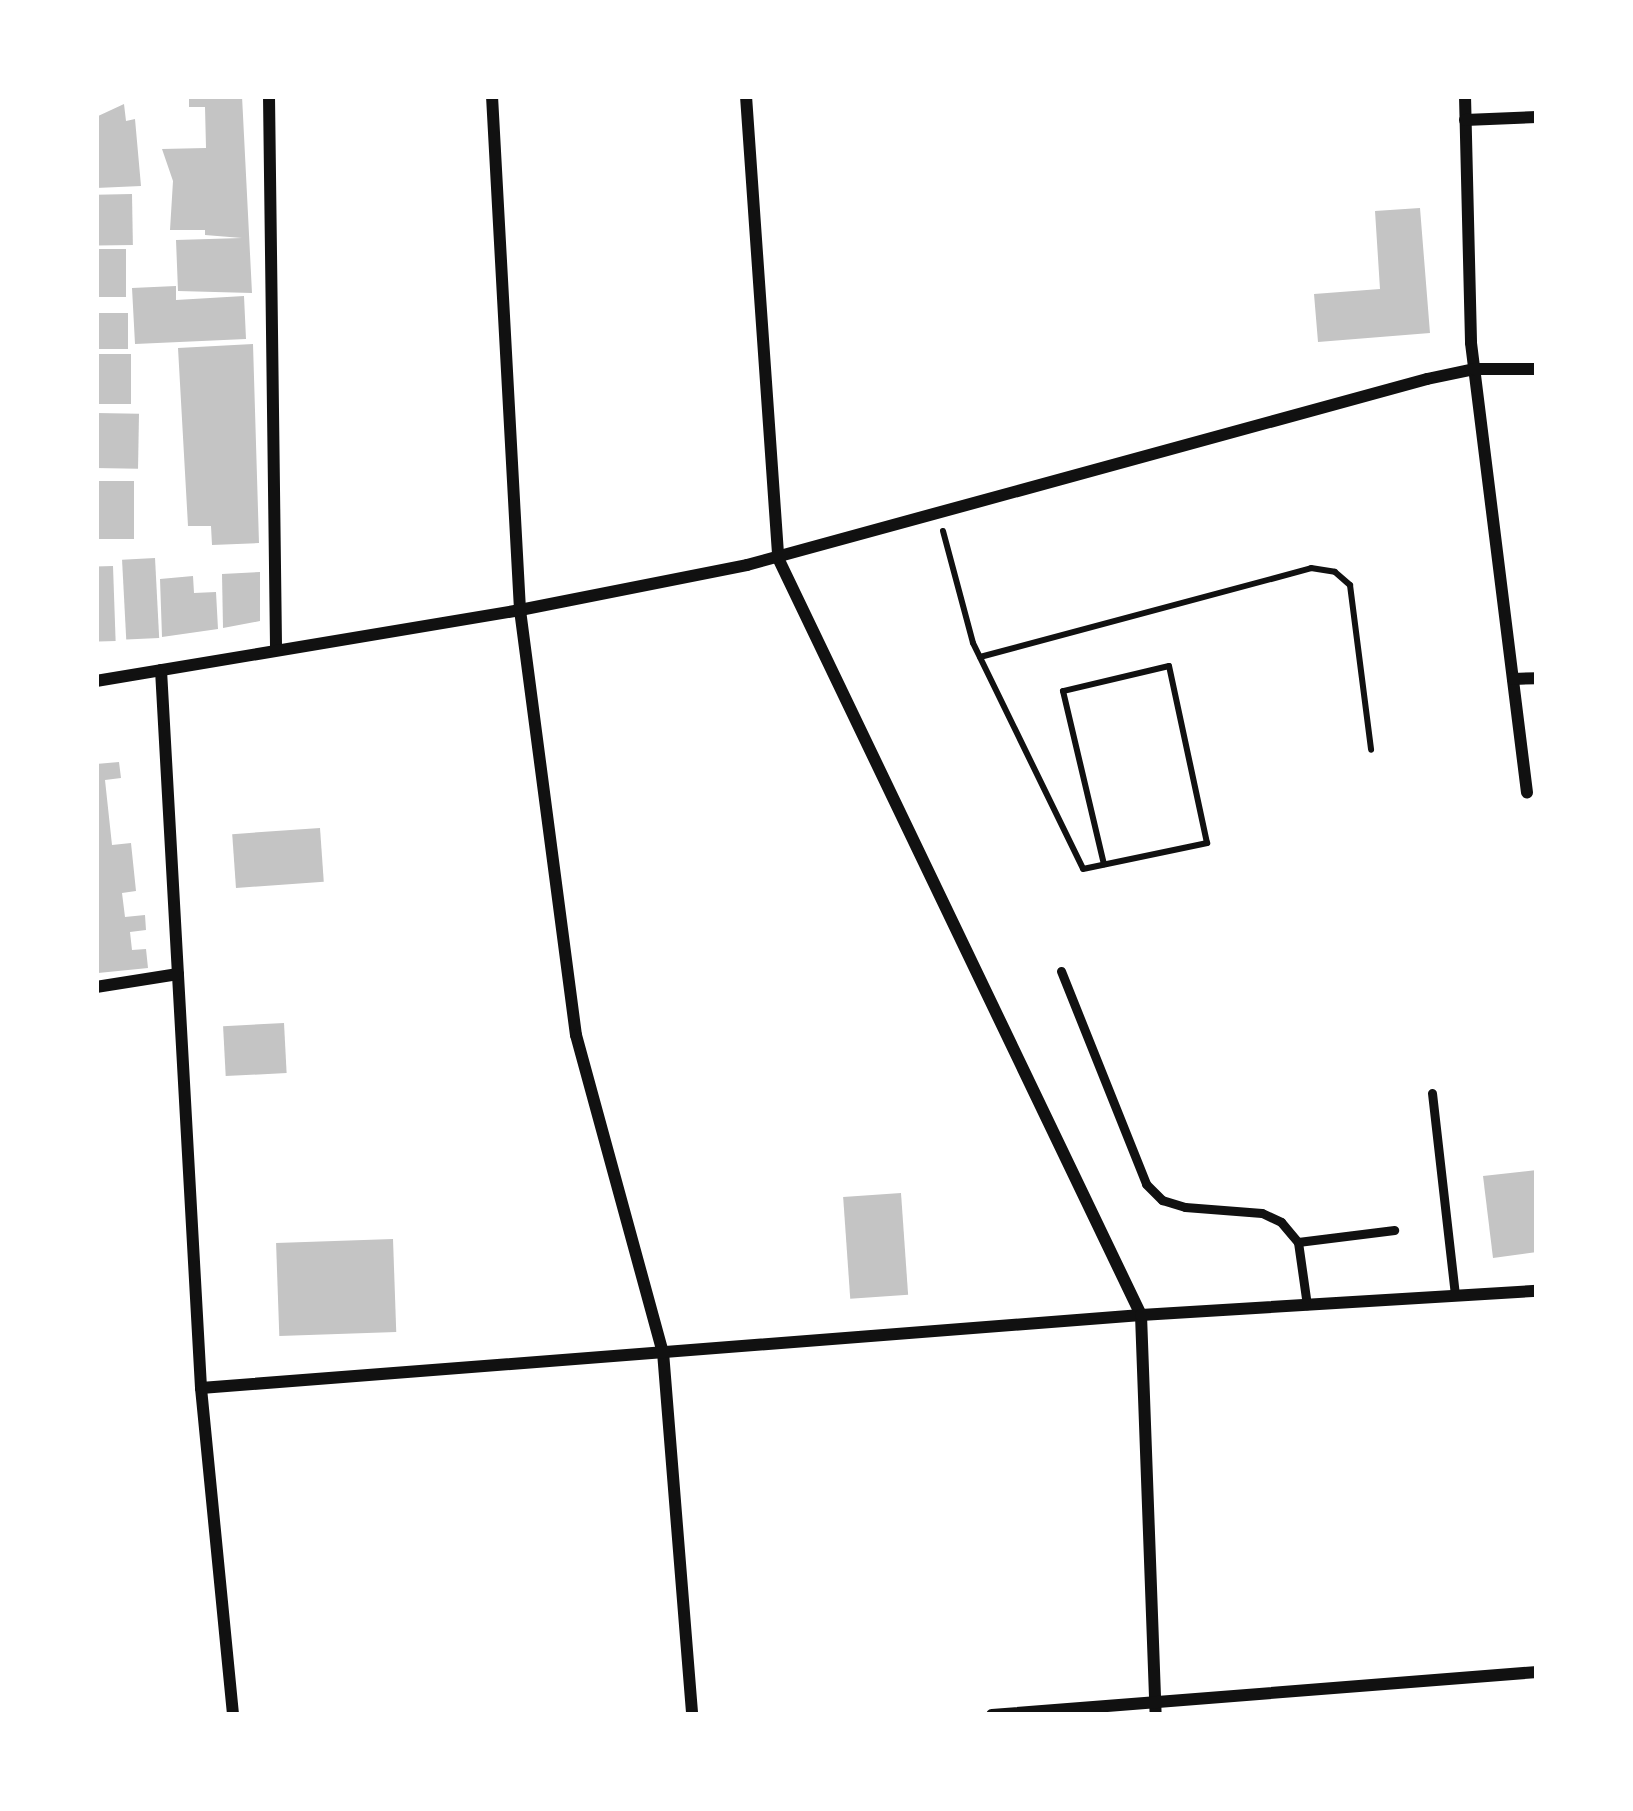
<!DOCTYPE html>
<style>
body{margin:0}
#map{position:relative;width:1633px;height:1811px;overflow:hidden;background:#fff;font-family:"Exo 2",sans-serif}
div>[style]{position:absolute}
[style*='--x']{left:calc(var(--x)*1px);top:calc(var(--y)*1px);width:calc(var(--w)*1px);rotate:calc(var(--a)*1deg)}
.building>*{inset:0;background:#c4c4c4;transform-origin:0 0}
.path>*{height:6px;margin:-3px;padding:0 3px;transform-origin:3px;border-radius:3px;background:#111}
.service>*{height:9px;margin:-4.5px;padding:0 4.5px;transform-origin:4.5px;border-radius:4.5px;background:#111}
.minor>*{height:12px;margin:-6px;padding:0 6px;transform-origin:6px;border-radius:6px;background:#111}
span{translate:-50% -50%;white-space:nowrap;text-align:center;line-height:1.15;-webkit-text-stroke:10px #fff;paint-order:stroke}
.frame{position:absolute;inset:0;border:99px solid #fff;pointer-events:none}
</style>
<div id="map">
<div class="building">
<div style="clip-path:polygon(189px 96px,242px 96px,252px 293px,178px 291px,176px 240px,242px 238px,205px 235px,205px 230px,170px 230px,173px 181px,162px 149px,206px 148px,205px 107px,189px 107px)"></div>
<div style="clip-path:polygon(124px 104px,126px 121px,135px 119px,141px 186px,96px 188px,96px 117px)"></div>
<div style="left:132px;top:194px;width:51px;height:36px;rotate:89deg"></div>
<div style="clip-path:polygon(1420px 208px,1430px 333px,1318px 342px,1314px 294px,1380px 289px,1375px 211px)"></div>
<div style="left:126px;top:249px;width:48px;height:30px;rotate:90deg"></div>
<div style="clip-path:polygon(176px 286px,176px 300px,244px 296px,246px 339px,135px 344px,132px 288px)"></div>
<div style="left:96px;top:313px;width:32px;height:36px"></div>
<div style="clip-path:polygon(253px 344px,259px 543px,212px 545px,211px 526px,188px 526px,178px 348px)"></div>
<div style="left:96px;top:354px;width:35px;height:50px"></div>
<div style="left:96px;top:413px;width:43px;height:55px;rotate:1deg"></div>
<div style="left:134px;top:481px;width:58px;height:38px;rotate:90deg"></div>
<div style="left:155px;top:558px;width:80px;height:33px;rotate:87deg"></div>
<div style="left:113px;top:566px;width:75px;height:17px;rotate:88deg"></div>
<div style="clip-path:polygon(260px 572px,260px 621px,223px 628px,222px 574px)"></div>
<div style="clip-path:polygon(193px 576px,194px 593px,216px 592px,218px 629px,162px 637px,160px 579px)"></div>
<div style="clip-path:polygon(119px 762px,121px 778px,105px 780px,112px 845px,131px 843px,136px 891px,122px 893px,125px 917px,145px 915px,146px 930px,130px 932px,132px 950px,146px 949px,148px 968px,98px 973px,96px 764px)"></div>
<div style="left:320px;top:828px;width:54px;height:88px;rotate:86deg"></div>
<div style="left:284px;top:1023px;width:50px;height:61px;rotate:87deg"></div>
<div style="clip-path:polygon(1537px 1170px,1537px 1252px,1493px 1258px,1483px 1176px)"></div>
<div style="left:901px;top:1193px;width:102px;height:58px;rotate:86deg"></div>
<div style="left:393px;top:1239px;width:93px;height:117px;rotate:88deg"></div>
</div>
<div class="path">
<div style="--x:943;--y:531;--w:116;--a:75"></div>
<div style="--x:973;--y:643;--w:251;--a:64"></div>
<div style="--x:1083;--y:869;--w:127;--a:-11.8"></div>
<div style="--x:1207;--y:843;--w:181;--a:-102.1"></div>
<div style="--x:1169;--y:666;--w:109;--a:166.7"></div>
<div style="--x:1063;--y:691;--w:178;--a:76.7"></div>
<div style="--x:980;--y:657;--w:343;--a:-15"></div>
<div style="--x:1311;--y:568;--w:24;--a:9"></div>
<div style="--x:1335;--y:572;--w:20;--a:41"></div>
<div style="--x:1350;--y:585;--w:166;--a:82.7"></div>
</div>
<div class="service">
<div style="--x:1061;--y:971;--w:229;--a:68.2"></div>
<div style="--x:1146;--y:1184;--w:23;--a:45"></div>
<div style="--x:1162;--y:1200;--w:24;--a:17"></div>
<div style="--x:1185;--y:1207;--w:77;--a:4.5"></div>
<div style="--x:1262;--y:1213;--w:21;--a:25"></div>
<div style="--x:1281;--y:1222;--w:26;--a:50"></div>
<div style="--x:1298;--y:1242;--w:64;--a:81.9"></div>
<div style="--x:1432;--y:1093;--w:204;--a:83.5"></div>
<div style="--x:1298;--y:1242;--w:97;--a:-7.1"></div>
</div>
<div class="minor">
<div style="--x:269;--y:96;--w:552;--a:89.27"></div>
<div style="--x:492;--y:96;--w:515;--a:86.88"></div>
<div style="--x:520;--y:610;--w:429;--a:82.5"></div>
<div style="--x:576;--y:1035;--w:329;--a:74.7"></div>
<div style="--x:663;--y:1352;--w:364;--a:85.4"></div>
<div style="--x:746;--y:96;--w:463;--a:86"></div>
<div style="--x:778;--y:558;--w:840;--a:64.38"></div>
<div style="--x:1141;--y:1315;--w:400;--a:87.9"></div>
<div style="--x:1465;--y:96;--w:247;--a:88.6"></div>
<div style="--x:1471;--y:343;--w:453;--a:82.9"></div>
<div style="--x:1465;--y:120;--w:72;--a:-2.4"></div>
<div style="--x:161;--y:670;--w:719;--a:86.81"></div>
<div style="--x:201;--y:1388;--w:329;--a:84.4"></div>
<div style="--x:1513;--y:679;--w:24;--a:-2"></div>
<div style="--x:96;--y:681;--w:430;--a:-9.5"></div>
<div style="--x:520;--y:610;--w:231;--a:-11.2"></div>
<div style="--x:747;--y:565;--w:705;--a:-15.3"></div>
<div style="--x:1427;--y:379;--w:48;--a:-12"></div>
<div style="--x:1474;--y:369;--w:63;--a:0"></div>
<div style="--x:96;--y:987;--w:83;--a:-9"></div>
<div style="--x:201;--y:1388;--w:943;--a:-4.44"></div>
<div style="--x:1141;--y:1315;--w:397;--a:-3.5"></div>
<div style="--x:992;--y:1715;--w:547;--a:-4.51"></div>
</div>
<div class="frame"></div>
</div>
